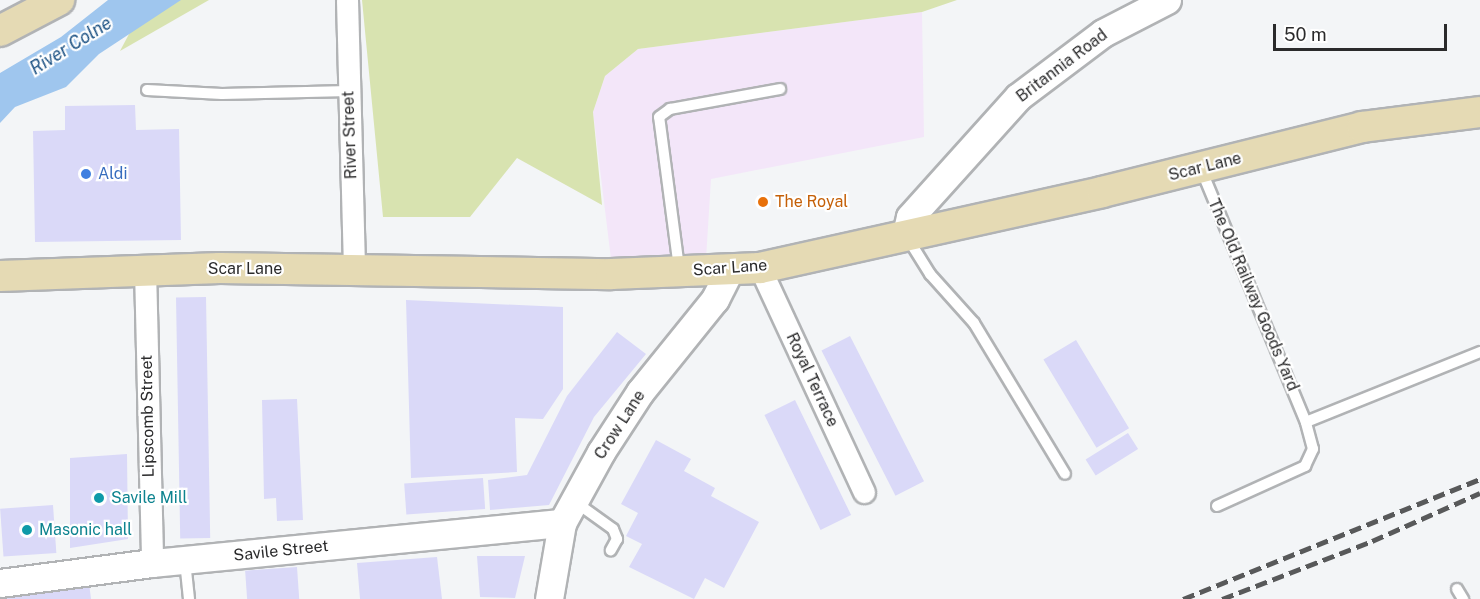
<!DOCTYPE html>
<style>
body{margin:0}
#map{position:relative;width:1480px;height:599px;overflow:hidden;background:#f3f5f7;font-family:"Public Sans",sans-serif}
div>[style]{position:absolute}
[style*='--x']{left:calc(var(--x)*1px);top:calc(var(--y)*1px);width:calc(var(--w)*1px);rotate:calc(var(--a)*1deg)}
.industrial>*{inset:0;background:#f3e6f9}
.green>*{inset:0;background:#d8e3b0}
.water>*{inset:0;background:#9fc6ee}
.building>*{inset:0;background:#dad9f8;transform-origin:0 0}
.roads{filter:drop-shadow(2px 0 #b1b3b5) drop-shadow(-2px 0 #b1b3b5) drop-shadow(0 2px #b1b3b5) drop-shadow(0 -2px #b1b3b5)}
.service>*{height:10px;margin:-5px;padding:0 5px;transform-origin:5px;border-radius:5px;background:#fff}
.minor>*{height:21px;margin:-10.5px;padding:0 10.5px;transform-origin:10.5px;border-radius:10.5px;background:#fff}
.tertiary>*{height:27px;margin:-13.5px;padding:0 13.5px;transform-origin:13.5px;border-radius:13.5px;background:#fff}
.secondary>*{height:30px;margin:-15px;padding:0 15px;transform-origin:15px;border-radius:15px;background:#e5dab4}
.rail>*{height:4.5px;margin-top:-2.25px;transform-origin:0;background:repeating-linear-gradient(90deg,#58595a 0 12px,transparent 0 18px)}
.dots>*{width:16px;height:16px;translate:-50% -50%;box-sizing:border-box;border:3px solid #fff;border-radius:50%}
span{translate:-50% -50%;white-space:nowrap;text-align:center;line-height:1.15;-webkit-text-stroke:4.5px #fff;paint-order:stroke}
.street-label{font-size:16px;color:#2a2a2b}
.shop-label{font-size:16px;color:#366cbe}
.left{translate:0 -50%;text-align:left}
.food-label{font-size:16px;color:#c56008}
.culture-label{font-size:16px;color:#0d838f}
.water-label{font-size:18px;color:#1b5183;font-style:italic}
.scale{position:absolute;left:1273px;top:24px;width:174px;height:27px;box-sizing:border-box;border:3px solid #2a2a2b;border-top:0;padding-left:8px;font-size:18px;line-height:21px;white-space:nowrap;color:#2a2a2b;-webkit-text-stroke:4px #fff;paint-order:stroke}
</style>
<div id="map">
<div class="industrial">
<div style="clip-path:polygon(922px 12px,924px 137px,711px 179px,706px 259px,611px 259px,593px 112px,605px 76px,638px 49px)"></div>
</div>
<div class="green">
<div style="clip-path:polygon(147px 0,209px 0,120px 51px)"></div>
<div style="clip-path:polygon(362px 0,957px 0,922px 12px,638px 49px,605px 76px,593px 112px,602px 205px,517px 158px,470px 217px,383px 217px)"></div>
</div>
<div class="water">
<div style="clip-path:polygon(108px 0,181px 0,99px 54px,66px 87px,15px 107px,0 123px,0 73px,61px 37px)"></div>
</div>
<div class="building">
<div style="clip-path:polygon(135px 105px,136px 130px,179px 129px,181px 240px,35px 242px,33px 131px,65px 130px,65px 106px)"></div>
<div style="left:206px;top:297px;width:241px;height:30px;rotate:89deg"></div>
<div style="clip-path:polygon(406px 300px,563px 307px,563px 389px,543px 419px,515px 418px,517px 472px,411px 478px)"></div>
<div style="clip-path:polygon(617px 332px,646px 354px,594px 417px,549px 505px,490px 510px,488px 480px,527px 475px,567px 396px)"></div>
<div style="left:850px;top:336px;width:163px;height:32px;rotate:63deg"></div>
<div style="left:1076px;top:340px;width:103px;height:38px;rotate:59deg"></div>
<div style="clip-path:polygon(297px 399px,303px 520px,277px 521px,276px 498px,264px 499px,262px 400px)"></div>
<div style="left:795px;top:400px;width:128px;height:34px;rotate:64deg"></div>
<div style="left:1128px;top:433px;width:19px;height:50px;rotate:58deg"></div>
<div style="clip-path:polygon(656px 440px,691px 459px,684px 471px,715px 488px,711px 496px,759px 522px,724px 588px,705px 578px,694px 599px,629px 567px,642px 544px,626px 536px,638px 513px,621px 504px)"></div>
<div style="clip-path:polygon(127px 454px,128px 539px,70px 548px,70px 458px)"></div>
<div style="left:483px;top:478px;width:31px;height:79px;rotate:86deg"></div>
<div style="left:53px;top:505px;width:48px;height:53px;rotate:86deg"></div>
<div style="clip-path:polygon(477px 556px,525px 556px,515px 598px,480px 597px)"></div>
<div style="clip-path:polygon(437px 557px,442px 599px,360px 599px,357px 563px)"></div>
<div style="left:297px;top:567px;width:32px;height:52px;rotate:86deg"></div>
<div style="clip-path:polygon(89px 583px,91px 599px,0 599px,0 595px)"></div>
</div>
<div class="roads">
<div class="service">
<div style="--x:147;--y:90;--w:75;--a:3.1"></div>
<div style="--x:222;--y:94;--w:127;--a:-1.4"></div>
<div style="--x:1201;--y:169;--w:274;--a:67.5"></div>
<div style="--x:1306;--y:422;--w:188;--a:-21.9"></div>
<div style="--x:907;--y:237;--w:44;--a:58.1"></div>
<div style="--x:930;--y:274;--w:66;--a:48.1"></div>
<div style="--x:974;--y:323;--w:176;--a:58.9"></div>
<div style="--x:679;--y:268;--w:152;--a:-97.5"></div>
<div style="--x:659;--y:117;--w:14;--a:-36"></div>
<div style="--x:670;--y:109;--w:112;--a:-10.3"></div>
<div style="--x:574;--y:501;--w:48;--a:35.7"></div>
<div style="--x:613;--y:529;--w:11;--a:68"></div>
<div style="--x:617;--y:539;--w:13;--a:119"></div>
<div style="--x:1217;--y:506;--w:97;--a:-24.4"></div>
<div style="--x:1305;--y:466;--w:19;--a:-65"></div>
<div style="--x:1313;--y:449;--w:28;--a:-105"></div>
<div style="--x:185;--y:561;--w:38;--a:84"></div>
<div style="--x:1457;--y:589;--w:12;--a:59"></div>
</div>
<div class="minor">
<div style="--x:347;--y:0;--w:269;--a:88.5"></div>
<div style="--x:760;--y:268;--w:247;--a:65.1"></div>
<div style="--x:145;--y:269;--w:294;--a:88.6"></div>
</div>
<div class="tertiary">
<div style="--x:906;--y:234;--w:17;--a:-77"></div>
<div style="--x:910;--y:217;--w:161;--a:-48"></div>
<div style="--x:1018;--y:97;--w:106;--a:-37"></div>
<div style="--x:1103;--y:33;--w:72;--a:-27.3"></div>
<div style="--x:0;--y:583;--w:153;--a:-7.5"></div>
<div style="--x:152;--y:563;--w:412;--a:-5.6"></div>
<div style="--x:549;--y:599;--w:77;--a:-80.3"></div>
<div style="--x:562;--y:523;--w:81;--a:-61.2"></div>
<div style="--x:601;--y:452;--w:72;--a:-57"></div>
<div style="--x:640;--y:392;--w:119;--a:-51.1"></div>
<div style="--x:715;--y:299;--w:34;--a:-63"></div>
</div>
<div class="secondary">
<div style="--x:0;--y:31;--w:67;--a:-27.7"></div>
<div style="--x:0;--y:276;--w:220;--a:-2.1"></div>
<div style="--x:220;--y:268;--w:391;--a:0.9"></div>
<div style="--x:611;--y:274;--w:149;--a:-2.3"></div>
<div style="--x:760;--y:268;--w:350;--a:-12.5"></div>
<div style="--x:1102;--y:192;--w:268;--a:-14"></div>
<div style="--x:1362;--y:127;--w:119;--a:-7.2"></div>
</div>
</div>
<div class="rail">
<div style="--x:1183;--y:599;--w:320;--a:-22"></div>
<div style="--x:1222;--y:599;--w:161;--a:-21.1"></div>
<div style="--x:1372;--y:541;--w:118;--a:-24"></div>
</div>
<div class="dots">
<div style="left:86px;top:174px;background:#3f7fe0"></div>
<div style="left:763px;top:202px;background:#e8710a"></div>
<div style="left:99px;top:498px;background:#0f9aa8"></div>
<div style="left:27px;top:530px;background:#0f9aa8"></div>
</div>
<div class="street-label">
<span style="left:1062px;top:66px;rotate:-37deg">Britannia Road</span>
<span style="left:350px;top:135px;rotate:-92deg">River Street</span>
<span style="left:1205px;top:167px;rotate:-14deg">Scar Lane</span>
<span style="left:730px;top:268px;rotate:-4deg">Scar Lane</span>
<span style="left:245px;top:269px">Scar Lane</span>
<span style="left:1253px;top:295px;rotate:67deg">The Old Railway Goods Yard</span>
<span style="left:812px;top:380px;rotate:65deg">Royal Terrace</span>
<span style="left:148px;top:416px;rotate:-91deg">Lipscomb Street</span>
<span style="left:620px;top:425px;rotate:-57deg">Crow Lane</span>
<span style="left:281px;top:551px;rotate:-6deg">Savile Street</span>
</div>
<div class="shop-label">
<span class="left" style="left:98px;top:174px">Aldi</span>
</div>
<div class="food-label">
<span class="left" style="left:775px;top:202px">The Royal</span>
</div>
<div class="culture-label">
<span class="left" style="left:111px;top:498px">Savile Mill</span>
<span class="left" style="left:39px;top:530px">Masonic hall</span>
</div>
<div class="water-label">
<span style="left:71px;top:46px;rotate:-32deg">River Colne</span>
</div>
<div class="scale">50 m</div>
</div>
